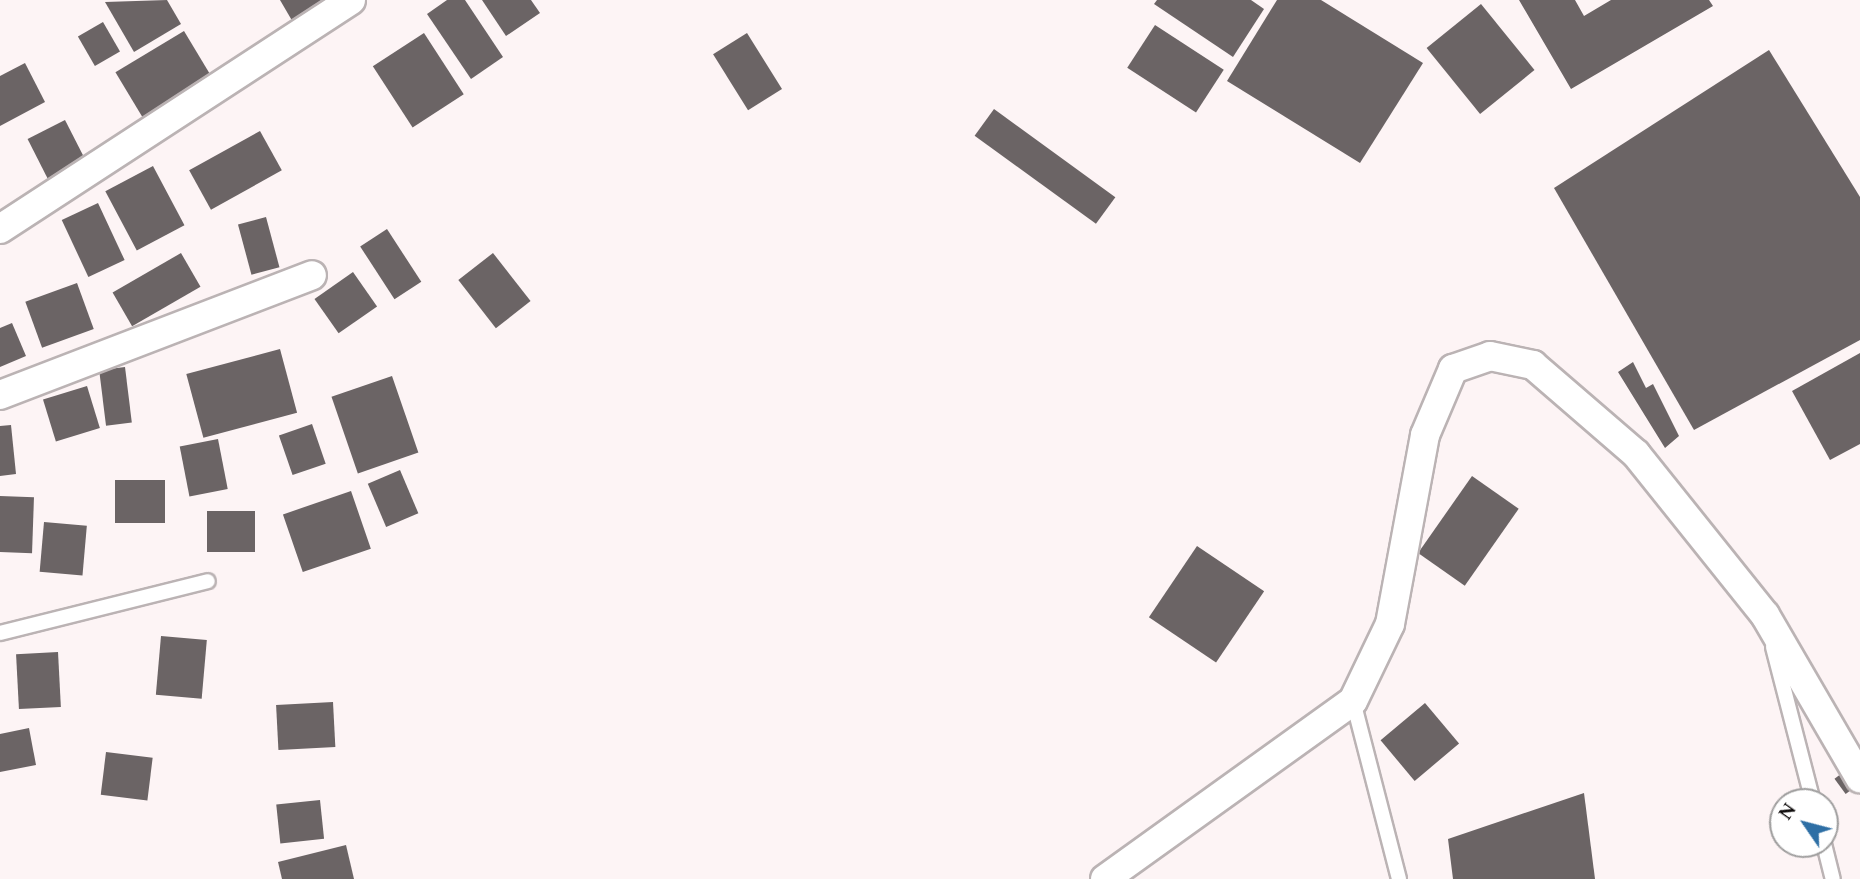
<!DOCTYPE html>
<style>
body{margin:0}
#map{position:relative;width:1860px;height:879px;overflow:hidden;background:#fdf4f5;font-family:Spectral,serif}
div>[style]{position:absolute}
[style*='--x']{left:calc(var(--x)*1px);top:calc(var(--y)*1px);width:calc(var(--w)*1px);rotate:calc(var(--a)*1deg)}
.building>*{inset:0;background:#6b6465;transform-origin:0 0}
.roads{filter:drop-shadow(2px 0 #bbb3b4) drop-shadow(-2px 0 #bbb3b4) drop-shadow(0 2px #bbb3b4) drop-shadow(0 -2px #bbb3b4)}
.service>*{height:14px;margin:-7px;padding:0 7px;transform-origin:7px;border-radius:7px;background:#fff}
.minor>*{height:28px;margin:-14px;padding:0 14px;transform-origin:14px;border-radius:14px;background:#fff}
span{translate:-50% -50%;white-space:nowrap;text-align:center;line-height:1.15;-webkit-text-stroke:5px #fff;paint-order:stroke}
.north{position:absolute;left:1769px;top:788px;width:70px;height:70px;box-sizing:border-box;background:#fff;border:2px solid #9f9e9e;border-radius:50%;rotate:305deg;font-size:19px;font-weight:700;line-height:28px;text-align:center;color:#100d0d}
.north::after{content:'';display:block;margin:auto;width:24px;height:32px;background:#2e6fa5;clip-path:polygon(50% 0,100% 100%,50% 72%,0 100%)}
</style>
<div id="map">
<div class="building">
<div style="clip-path:polygon(167px 0,181px 24px,134px 52px,105px 2px)"></div>
<div style="clip-path:polygon(280px 0,332px 0,294px 24px)"></div>
<div style="clip-path:polygon(447px 0,465px 0,503px 57px,471px 79px,427px 14px)"></div>
<div style="clip-path:polygon(482px 0,531px 0,540px 13px,506px 36px)"></div>
<div style="clip-path:polygon(1157px 0,1251px 0,1264px 9px,1233px 57px,1154px 4px)"></div>
<div style="clip-path:polygon(1277px 0,1321px 0,1423px 63px,1360px 163px,1227px 81px)"></div>
<div style="clip-path:polygon(1519px 0,1575px 0,1584px 16px,1611px 0,1709px 0,1713px 6px,1571px 89px)"></div>
<div style="left:1481px;top:4px;width:85px;height:70px;rotate:51deg"></div>
<div style="left:103px;top:22px;width:34px;height:29px;rotate:60deg"></div>
<div style="left:1155px;top:25px;width:82px;height:51px;rotate:33deg"></div>
<div style="left:184px;top:31px;width:57px;height:80px;rotate:59deg"></div>
<div style="left:424px;top:33px;width:73px;height:61px;rotate:57deg"></div>
<div style="left:747px;top:33px;width:66px;height:40px;rotate:58deg"></div>
<div style="clip-path:polygon(1769px 50px,1860px 197px,1860px 340px,1694px 430px,1554px 188px)"></div>
<div style="clip-path:polygon(25px 63px,45px 102px,0 126px,0 76px)"></div>
<div style="left:994px;top:109px;width:150px;height:33px;rotate:36deg"></div>
<div style="left:65px;top:120px;width:45px;height:42px;rotate:63deg"></div>
<div style="left:260px;top:131px;width:45px;height:81px;rotate:61deg"></div>
<div style="left:153px;top:166px;width:67px;height:54px;rotate:62deg"></div>
<div style="left:98px;top:203px;width:63px;height:40px;rotate:65deg"></div>
<div style="left:266px;top:217px;width:52px;height:29px;rotate:75deg"></div>
<div style="left:387px;top:229px;width:63px;height:32px;rotate:57deg"></div>
<div style="left:181px;top:253px;width:39px;height:79px;rotate:60deg"></div>
<div style="left:493px;top:253px;width:61px;height:44px;rotate:52deg"></div>
<div style="left:353px;top:272px;width:42px;height:47px;rotate:55deg"></div>
<div style="left:77px;top:283px;width:49px;height:55px;rotate:70deg"></div>
<div style="clip-path:polygon(12px 323px,26px 356px,0 367px,0 328px)"></div>
<div style="left:280px;top:349px;width:66px;height:97px;rotate:75deg"></div>
<div style="clip-path:polygon(1860px 353px,1860px 444px,1830px 460px,1792px 391px)"></div>
<div style="clip-path:polygon(1633px 362px,1646px 388px,1653px 384px,1679px 436px,1665px 448px,1618px 372px)"></div>
<div style="left:125px;top:367px;width:56px;height:26px;rotate:83deg"></div>
<div style="left:392px;top:376px;width:81px;height:64px;rotate:71deg"></div>
<div style="left:87px;top:386px;width:44px;height:46px;rotate:73deg"></div>
<div style="left:312px;top:424px;width:42px;height:35px;rotate:71deg"></div>
<div style="clip-path:polygon(11px 425px,16px 474px,0 476px,0 426px)"></div>
<div style="left:218px;top:439px;width:51px;height:39px;rotate:79deg"></div>
<div style="left:400px;top:470px;width:47px;height:35px;rotate:67deg"></div>
<div style="left:1472px;top:476px;width:57px;height:94px;rotate:35deg"></div>
<div style="left:115px;top:480px;width:50px;height:43px"></div>
<div style="left:351px;top:491px;width:61px;height:72px;rotate:71deg"></div>
<div style="left:0;top:496px;width:34px;height:56px;rotate:2deg"></div>
<div style="left:207px;top:511px;width:48px;height:41px"></div>
<div style="left:44px;top:522px;width:43px;height:50px;rotate:5deg"></div>
<div style="left:1197px;top:546px;width:81px;height:86px;rotate:34deg"></div>
<div style="left:161px;top:636px;width:46px;height:59px;rotate:5deg"></div>
<div style="left:58px;top:652px;width:55px;height:42px;rotate:87deg"></div>
<div style="left:333px;top:702px;width:45px;height:57px;rotate:87deg"></div>
<div style="left:1425px;top:703px;width:53px;height:58px;rotate:50deg"></div>
<div style="clip-path:polygon(29px 728px,36px 765px,0 772px,0 734px)"></div>
<div style="left:106px;top:752px;width:47px;height:43px;rotate:7deg"></div>
<div style="left:1845px;top:771px;width:19px;height:13px;rotate:54deg"></div>
<div style="clip-path:polygon(1584px 793px,1595px 879px,1453px 879px,1448px 839px)"></div>
<div style="left:320px;top:800px;width:39px;height:44px;rotate:84deg"></div>
<div style="clip-path:polygon(346px 845px,354px 879px,282px 879px,278px 862px)"></div>
</div>
<div class="roads">
<div class="service">
<div style="--x:0;--y:633;--w:214;--a:-14"></div>
<div style="--x:1773;--y:647;--w:160;--a:75.5"></div>
<div style="--x:1353;--y:701;--w:184;--a:75.5"></div>
<div style="--x:1824;--y:844;--w:36;--a:76"></div>
</div>
<div class="minor">
<div style="--x:0;--y:229;--w:419;--a:-33.1"></div>
<div style="--x:0;--y:395;--w:334;--a:-21"></div>
<div style="--x:1105;--y:879;--w:305;--a:-35.7"></div>
<div style="--x:1353;--y:701;--w:85;--a:-64.3"></div>
<div style="--x:1390;--y:624;--w:192;--a:-79.5"></div>
<div style="--x:1425;--y:435;--w:72;--a:-67"></div>
<div style="--x:1453;--y:369;--w:39;--a:-19"></div>
<div style="--x:1490;--y:356;--w:44;--a:11.8"></div>
<div style="--x:1533;--y:365;--w:136;--a:40.8"></div>
<div style="--x:1636;--y:454;--w:206;--a:51.3"></div>
<div style="--x:1765;--y:615;--w:189;--a:59.8"></div>
</div>
</div>
<div class="north">N</div>
</div>
